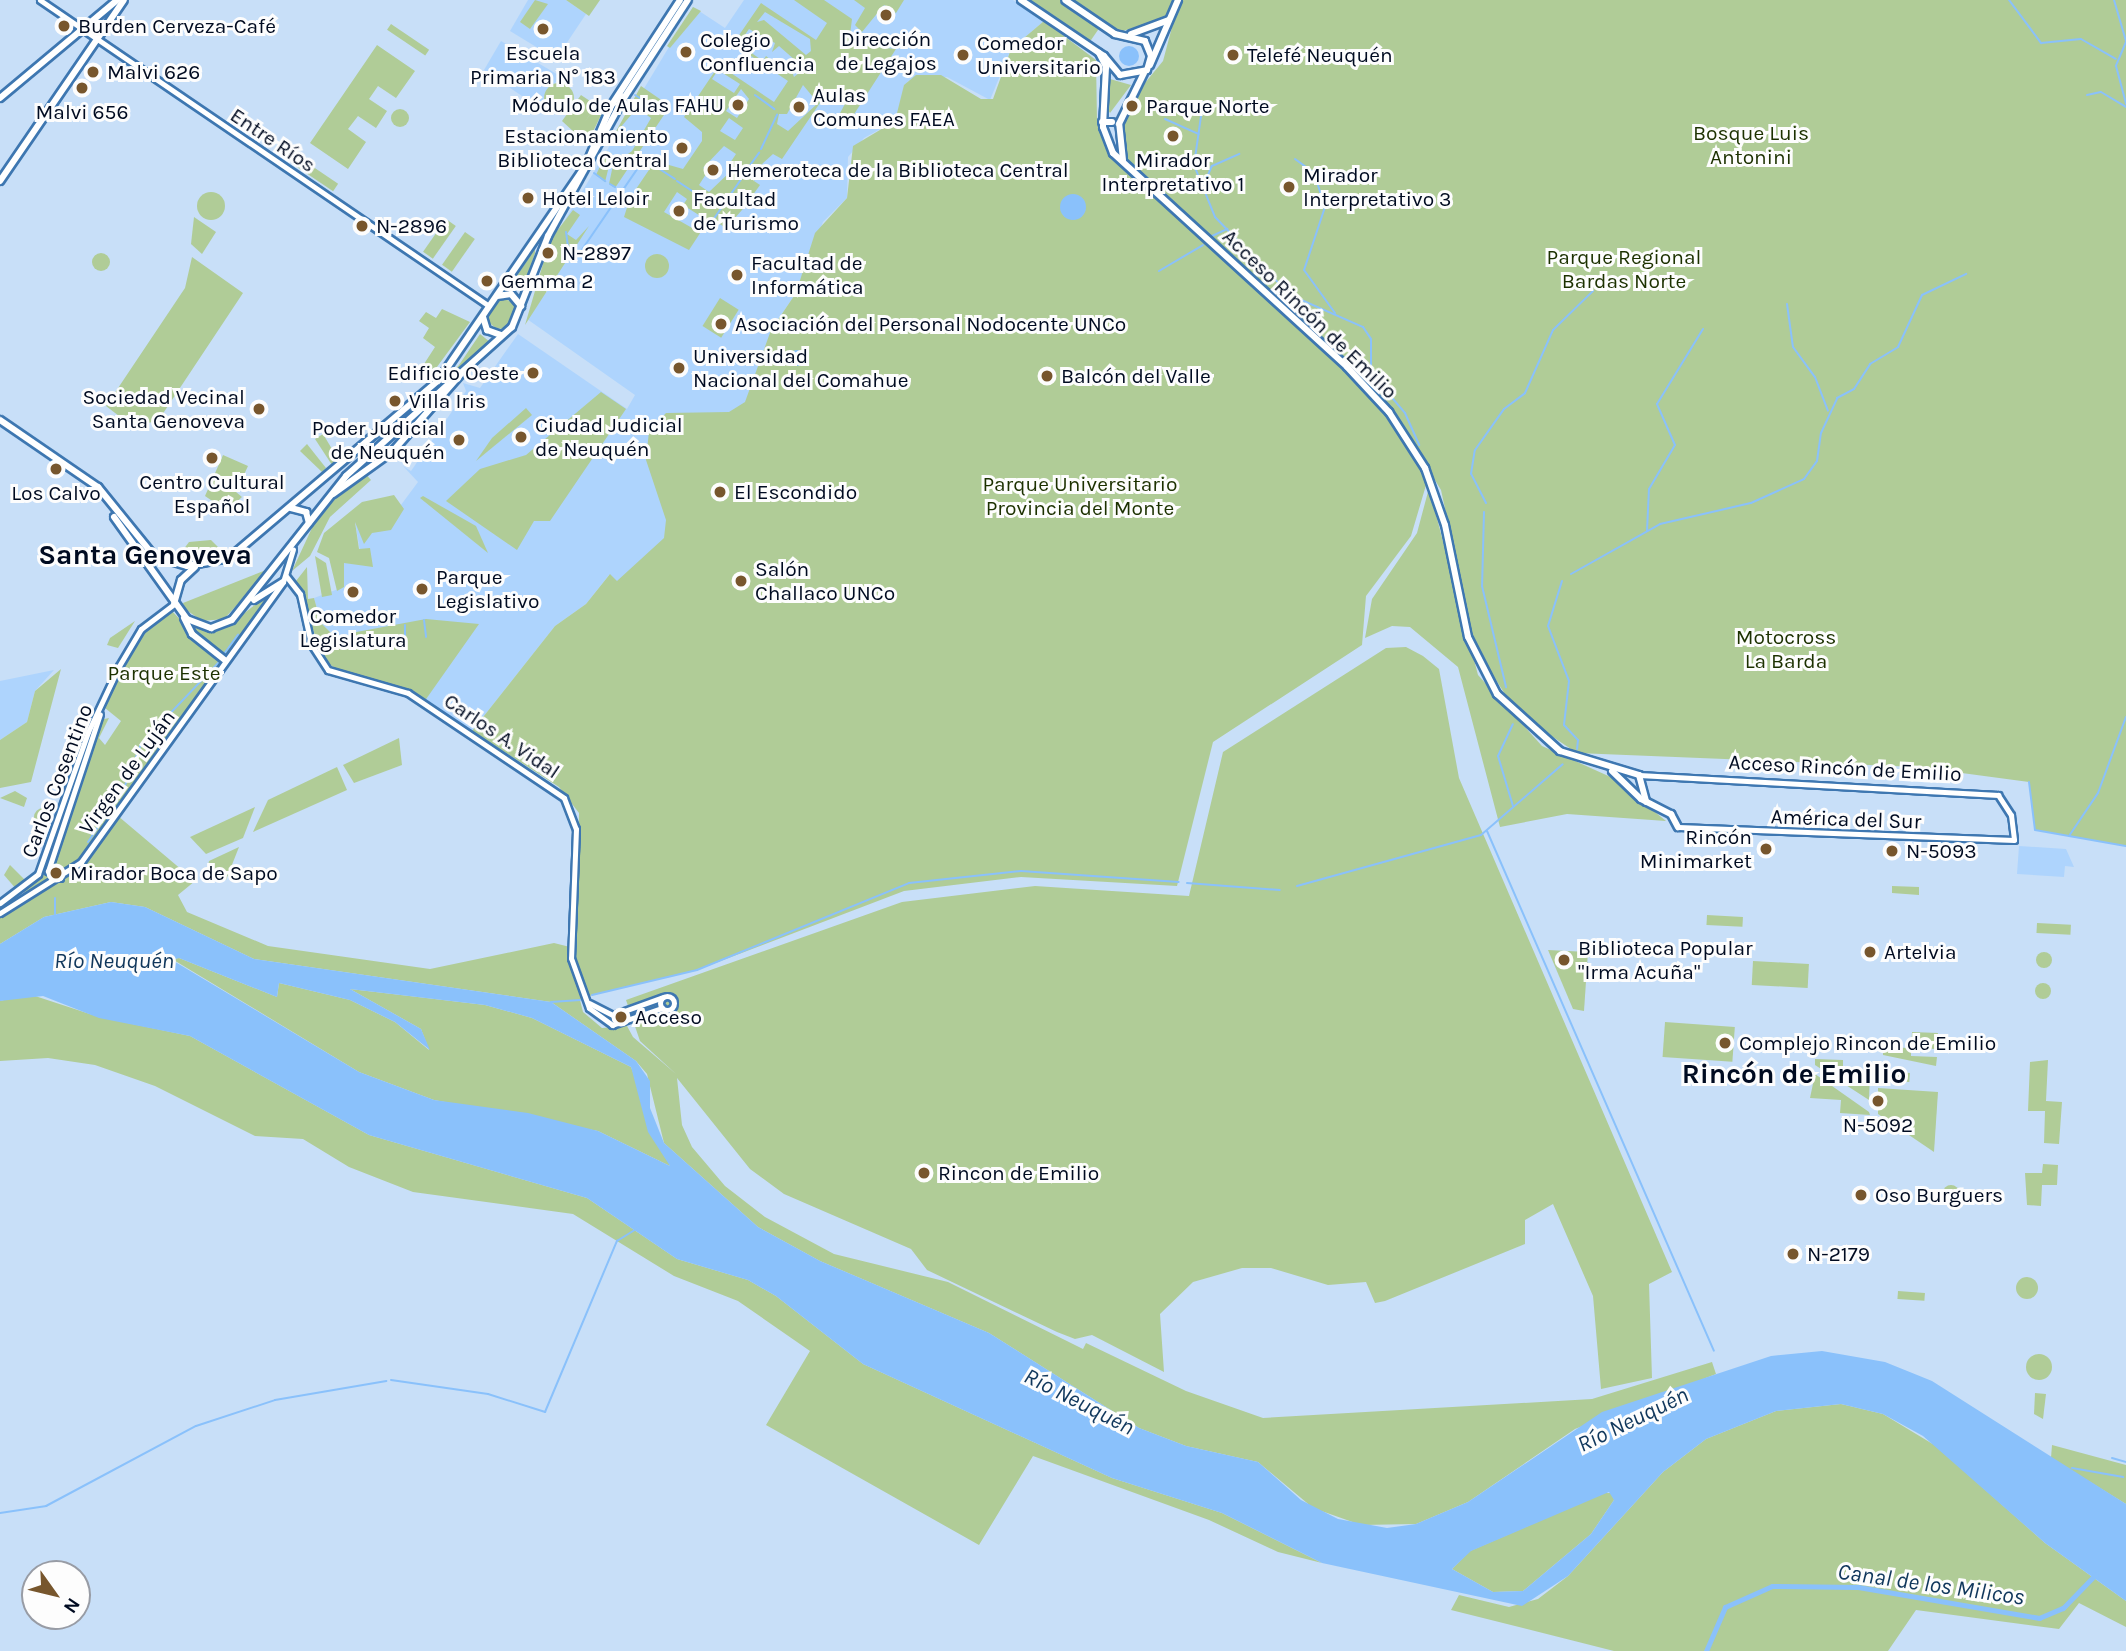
<!DOCTYPE html>
<meta charset="utf-8">
<style>
body{margin:0}
#map{position:relative;width:2126px;height:1651px;overflow:hidden;background:#c8dff8;font-family:Karla,sans-serif}
div>[style]{position:absolute}
[style*='--x']{left:calc(var(--x)*1px);top:calc(var(--y)*1px);width:calc(var(--w)*1px);rotate:calc(var(--a)*1deg)}
.built>*{inset:0;background:#aed4fd}
.green>*{inset:0;background:#b0cc97;transform-origin:0 0}
.round{border-radius:50%}
.water>*{inset:0;background:#8ac1fb}
.stream>*{height:2px;margin:-1px;padding:0 1px;transform-origin:1px;border-radius:1px;background:#8ac1fb}
.canal>*{height:5px;margin:-2.5px;padding:0 2.5px;transform-origin:2.5px;border-radius:2.5px;background:#8ac1fb}
.roads{filter:drop-shadow(2px 0 #3e77b1) drop-shadow(-2px 0 #3e77b1) drop-shadow(0 2px #3e77b1) drop-shadow(0 -2px #3e77b1)}
.minor>*{height:5px;margin:-2.5px;padding:0 2.5px;transform-origin:2.5px;border-radius:2.5px;background:#fff}
.minor>.ring{margin:-2.5px;padding:0;box-sizing:content-box;background:none;border:5px solid #fff;border-radius:50%}
.major>*{height:6px;margin:-3px;padding:0 3px;transform-origin:3px;border-radius:3px;background:#fff}
.dots>*{width:19px;height:19px;translate:-50% -50%;box-sizing:border-box;border:4px solid #fdfdfd;border-radius:50%}
span{translate:-50% -50%;white-space:nowrap;text-align:center;line-height:1.15;-webkit-text-stroke:6px #fdfdfd;paint-order:stroke}
.poi-label{font-size:21px;color:#000b21}
.left{translate:0 -50%;text-align:left}
.right{translate:-100% -50%;text-align:right}
.park-label{font-size:21px;color:#1c3100}
.street-label{font-size:21px;color:#000b21}
.water-label{font-size:23px;color:#10375c;font-style:italic}
.district-label{font-size:28px;color:#000b21;font-weight:700}
.north{position:absolute;left:21px;top:1560px;width:70px;height:70px;box-sizing:border-box;background:#fdfdfd;border:2px solid #989ca5;border-radius:50%;rotate:124deg;font-size:19px;font-weight:700;line-height:28px;text-align:center;color:#000b21}
.north::after{content:'';display:block;margin:auto;width:24px;height:32px;background:#77562d;clip-path:polygon(50% 0,100% 100%,50% 72%,0 100%)}
</style>
<div id="map">
<div class="built">
<div style="clip-path:polygon(528px 0,566px 0,586px 14px,556px 59px,510px 31px)"></div>
<div style="clip-path:polygon(744px 0,1013px 0,1044px 21px,1011px 49px,990px 100px,947px 77px,908px 81px,895px 121px,864px 138px,848px 157px,847px 198px,823px 222px,796px 293px,771px 330px,787px 398px,622px 587px,609px 575px,586px 604px,555px 626px,472px 731px,338px 641px,321px 623px,314px 598px,341px 588px,337px 565px,360px 552px,355px 521px,395px 513px,418px 482px,403px 466px,411px 471px,466px 391px,463px 383px,480px 388px,518px 334px,627px 409px,635px 395px,527px 319px,570px 253px,553px 240px,693px 7px,725px 28px)"></div>
<div style="clip-path:polygon(501px 41px,560px 76px,538px 107px,484px 70px)"></div>
<div style="clip-path:polygon(54px 670px,35px 691px,27px 722px,0 740px,0 681px)"></div>
<div style="clip-path:polygon(2019px 846px,2066px 849px,2074px 867px,2065px 866px,2064px 877px,2017px 874px)"></div>
</div>
<div class="green">
<div style="clip-path:polygon(535px 0,548px 4px,530px 29px,520px 22px)"></div>
<div style="clip-path:polygon(566px 0,600px 0,589px 16px)"></div>
<div style="clip-path:polygon(evenodd,794px 0,824px 0,852px 19px,850px 35px,859px 45px,896px 49px,849px 122px,839px 115px,846px 102px,828px 91px,782px 159px,773px 154px,761px 165px,754px 181px,760px 185px,742px 210px,726px 228px,710px 218px,689px 250px,624px 217px,631px 195px,644px 195px,636px 189px,655px 161px,683px 169px,702px 141px,702px 132px,684px 117px,719px 65px,774px 102px,788px 81px,733px 44px,761px 3px,816px 40px,827px 23px,794px 0,765px 12px,810px 39px,811px 51px,806px 55px,764px 20px,757px 22px,765px 12px,794px 0,749px 29px,775px 43px,772px 52px,779px 46px,796px 61px,793px 66px,801px 66px,799px 73px,794px 77px,791px 69px,787px 73px,766px 56px,763px 61px,753px 54px,740px 42px,749px 29px,794px 0,718px 70px,740px 84px,734px 93px,712px 79px,718px 70px,794px 0,803px 85px,818px 103px,788px 131px,777px 124px,779px 114px,787px 114px,803px 85px,794px 0,741px 89px,749px 99px,737px 118px,726px 111px,741px 89px,794px 0,729px 118px,743px 128px,735px 140px,720px 131px,729px 118px,794px 0,724px 146px,736px 154px,726px 169px,730px 172px,709px 192px,699px 185px,708px 171px,703px 168px,724px 146px,794px 0,677px 192px,687px 199px,683px 205px,702px 217px,694px 229px,664px 212px,677px 192px)"></div>
<div style="clip-path:polygon(854px 0,904px 0,896px 13px,884px 5px,862px 32px,855px 25px,865px 8px)"></div>
<div style="clip-path:polygon(1026px 0,1061px 0,1100px 27px,1089px 43px)"></div>
<div style="clip-path:polygon(1070px 0,2126px 0,2126px 846px,2035px 830px,2029px 782px,1917px 767px,1577px 753px,1517px 713px,1475px 647px,1441px 490px,1389px 405px,1125px 160px,1121px 126px,1131px 100px,1163px 61px,1175px 16px,1119px 32px)"></div>
<div style="clip-path:polygon(693px 7px,701px 11px,670px 48px,667px 46px)"></div>
<div style="clip-path:polygon(1044px 21px,1096px 60px,1097px 120px,1108px 145px,1381px 403px,1429px 475px,1411px 536px,1366px 596px,1362px 645px,1213px 742px,1177px 886px,1021px 877px,904px 891px,697px 970px,592px 995px,580px 1000px,583px 1012px,602px 1028px,627px 1026px,633px 1037px,676px 1074px,640px 1041px,626px 1000px,902px 902px,1035px 886px,1189px 896px,1223px 752px,1386px 648px,1406px 647px,1423px 656px,1439px 669px,1459px 778px,1672px 1272px,1649px 1284px,1652px 1378px,1601px 1389px,1593px 1296px,1553px 1204px,1525px 1220px,1525px 1244px,1385px 1301px,1375px 1303px,1366px 1282px,1328px 1285px,1271px 1268px,1242px 1268px,1193px 1282px,1160px 1314px,1164px 1372px,1092px 1335px,1075px 1339px,1057px 1332px,927px 1270px,911px 1249px,784px 1194px,750px 1169px,677px 1078px,682px 1125px,692px 1147px,725px 1186px,765px 1217px,834px 1254px,948px 1282px,1083px 1349px,1086px 1343px,1186px 1391px,1263px 1418px,1592px 1399px,1712px 1362px,1716px 1374px,1575px 1429px,1468px 1502px,1416px 1524px,1361px 1525px,1313px 1508px,1258px 1462px,1186px 1446px,1139px 1428px,989px 1333px,820px 1261px,758px 1227px,664px 1143px,647px 1074px,636px 1061px,551px 1002px,254px 959px,145px 907px,111px 902px,44px 917px,0 944px,0 915px,80px 868px,118px 816px,195px 881px,178px 895px,187px 912px,268px 946px,430px 969px,554px 943px,570px 947px,577px 929px,579px 813px,559px 787px,472px 731px,555px 626px,586px 604px,610px 574px,617px 581px,664px 538px,666px 520px,646px 460px,649px 431px,666px 413px,729px 412px,745px 402px,771px 330px,796px 293px,815px 233px,847px 198px,853px 146px,895px 121px,904px 85px,916px 75px,941px 75px,981px 99px,993px 99px,1011px 49px)"></div>
<div style="left:391px;top:24px;width:46px;height:7px;rotate:34deg"></div>
<div style="clip-path:polygon(377px 45px,415px 71px,396px 98px,378px 86px,369px 99px,387px 111px,376px 128px,358px 116px,348px 129px,366px 142px,348px 169px,310px 143px)"></div>
<div style="clip-path:polygon(1110px 79px,1131px 85px,1110px 113px,1108px 110px)"></div>
<div class="round" style="left:544px;top:83px;width:30px;height:30px"></div>
<div style="clip-path:polygon(641px 86px,670px 106px,615px 188px,609px 184px,613px 165px,632px 151px,651px 118px,637px 108px,614px 135px)"></div>
<div style="clip-path:polygon(581px 95px,596px 105px,584px 123px,597px 104px,598px 99px,606px 105px,587px 144px,562px 121px)"></div>
<div class="round" style="left:391px;top:109px;width:18px;height:18px"></div>
<div style="clip-path:polygon(607px 151px,612px 154px,605px 182px,596px 175px)"></div>
<div style="left:300px;top:158px;width:46px;height:9px;rotate:34deg"></div>
<div class="round" style="left:197px;top:192px;width:28px;height:28px"></div>
<div style="clip-path:polygon(573px 210px,580px 215px,567px 234px,576px 240px,589px 226px,525px 325px,550px 240px)"></div>
<div style="clip-path:polygon(194px 217px,216px 232px,202px 254px,191px 244px)"></div>
<div style="left:446px;top:219px;width:12px;height:40px;rotate:35deg"></div>
<div style="left:465px;top:232px;width:12px;height:40px;rotate:35deg"></div>
<div style="clip-path:polygon(535px 249px,535px 253px,522px 292px,510px 286px)"></div>
<div class="round" style="left:92px;top:253px;width:18px;height:18px"></div>
<div class="round" style="left:645px;top:254px;width:24px;height:24px"></div>
<div style="clip-path:polygon(192px 257px,243px 293px,158px 421px,132px 426px,106px 406px,185px 288px)"></div>
<div style="left:720px;top:298px;width:22px;height:33px;rotate:32deg"></div>
<div class="round" style="left:487px;top:299px;width:30px;height:30px"></div>
<div style="clip-path:polygon(442px 309px,470px 322px,434px 371px,424px 364px,435px 347px,423px 338px,429px 328px,419px 321px,426px 312px,436px 318px)"></div>
<div style="clip-path:polygon(480px 334px,490px 342px,449px 376px,459px 365px)"></div>
<div style="clip-path:polygon(601px 392px,626px 409px,550px 521px,534px 521px,517px 550px,446px 501px,480px 469px,526px 455px)"></div>
<div style="clip-path:polygon(526px 408px,532px 415px,476px 461px,492px 438px)"></div>
<div style="clip-path:polygon(323px 434px,338px 459px,332px 465px,315px 439px)"></div>
<div style="clip-path:polygon(307px 444px,326px 468px,322px 472px,300px 451px)"></div>
<div style="clip-path:polygon(223px 455px,248px 466px,236px 492px,242px 497px,227px 511px,205px 496px)"></div>
<div style="clip-path:polygon(364px 472px,371px 480px,330px 517px,310px 556px,292px 571px,318px 515px)"></div>
<div style="clip-path:polygon(1429px 488px,1478px 675px,1542px 746px,1615px 779px,1666px 821px,1567px 814px,1500px 827px,1458px 667px,1410px 627px,1392px 626px,1365px 638px,1372px 599px,1417px 533px)"></div>
<div style="clip-path:polygon(394px 495px,404px 509px,391px 530px,372px 533px,364px 544px,355px 522px,359px 549px,370px 548px,373px 567px,344px 563px,344px 587px,337px 591px,329px 558px,317px 552px,324px 533px,362px 502px)"></div>
<div style="clip-path:polygon(423px 496px,476px 526px,488px 553px,420px 498px)"></div>
<div style="clip-path:polygon(211px 540px,224px 553px,177px 558px,189px 542px)"></div>
<div style="clip-path:polygon(315px 556px,326px 563px,332px 595px,322px 597px)"></div>
<div style="clip-path:polygon(307px 567px,308px 599px,314px 598px,321px 623px,344px 646px,351px 633px,426px 619px,479px 624px,424px 702px,405px 688px,345px 674px,324px 661px,296px 581px)"></div>
<div style="clip-path:polygon(271px 568px,224px 619px,202px 621px,185px 609px,183px 603px)"></div>
<div style="clip-path:polygon(274px 590px,226px 656px,193px 632px,191px 626px,224px 629px)"></div>
<div style="clip-path:polygon(171px 610px,222px 663px,80px 860px,59px 876px,50px 870px,100px 720px,109px 718px,99px 738px,105px 745px,121px 721px,105px 708px,116px 678px,144px 630px)"></div>
<div style="clip-path:polygon(135px 621px,118px 648px,107px 645px,110px 638px)"></div>
<div style="clip-path:polygon(61px 669px,31px 782px,0 788px,0 740px,27px 722px,35px 691px)"></div>
<div style="clip-path:polygon(93px 727px,46px 871px,52px 880px,20px 898px,48px 861px)"></div>
<div style="clip-path:polygon(399px 738px,402px 765px,354px 783px,343px 765px)"></div>
<div style="clip-path:polygon(337px 767px,347px 790px,253px 832px,268px 800px)"></div>
<div style="clip-path:polygon(15px 791px,27px 798px,24px 807px,0 798px)"></div>
<div style="clip-path:polygon(255px 807px,243px 838px,206px 854px,190px 837px)"></div>
<div class="round" style="left:34px;top:808px;width:18px;height:18px"></div>
<div style="clip-path:polygon(239px 847px,226px 880px,206px 878px,209px 861px)"></div>
<div style="clip-path:polygon(10px 865px,26px 881px,17px 890px,4px 875px)"></div>
<div style="clip-path:polygon(1892px 886px,1919px 887px,1919px 895px,1892px 893px)"></div>
<div style="left:1707px;top:915px;width:36px;height:10px;rotate:3deg"></div>
<div style="left:2037px;top:923px;width:34px;height:10px;rotate:3deg"></div>
<div style="clip-path:polygon(1548px 950px,1588px 952px,1584px 1011px,1573px 1009px)"></div>
<div class="round" style="left:2036px;top:952px;width:16px;height:16px"></div>
<div style="clip-path:polygon(179px 958px,277px 997px,279px 983px,350px 1000px,395px 1022px,429px 1050px,421px 1029px,350px 989px,485px 1005px,532px 1018px,631px 1067px,670px 1166px,598px 1131px,434px 1100px,359px 1072px,172px 959px)"></div>
<div style="left:1753px;top:961px;width:56px;height:24px;rotate:3deg"></div>
<div class="round" style="left:2035px;top:983px;width:16px;height:16px"></div>
<div style="clip-path:polygon(29px 994px,99px 1017px,190px 1036px,369px 1135px,587px 1198px,677px 1259px,748px 1280px,776px 1296px,863px 1364px,1112px 1478px,1222px 1513px,1322px 1563px,1278px 1552px,1209px 1520px,1033px 1456px,979px 1545px,766px 1425px,810px 1351px,738px 1301px,674px 1276px,573px 1214px,413px 1192px,349px 1167px,303px 1139px,255px 1136px,155px 1086px,95px 1065px,48px 1058px,0 1061px,0 1001px)"></div>
<div style="left:1665px;top:1022px;width:70px;height:35px;rotate:4deg"></div>
<div style="clip-path:polygon(1912px 1032px,1938px 1033px,1937px 1049px,1911px 1048px,1911px 1056px,1937px 1057px,1936px 1066px,1883px 1055px,1883px 1047px,1911px 1048px)"></div>
<div style="clip-path:polygon(1815px 1059px,1843px 1060px,1843px 1071px,1870px 1073px,1869px 1100px,1815px 1065px)"></div>
<div style="clip-path:polygon(2048px 1060px,2046px 1101px,2062px 1102px,2059px 1144px,2044px 1143px,2045px 1111px,2028px 1111px,2030px 1062px)"></div>
<div style="left:1882px;top:1071px;width:28px;height:9px;rotate:4deg"></div>
<div style="clip-path:polygon(1815px 1074px,1869px 1112px,1870px 1115px,1840px 1113px,1841px 1100px,1810px 1098px)"></div>
<div style="clip-path:polygon(1878px 1088px,1938px 1092px,1934px 1152px,1878px 1114px)"></div>
<div style="clip-path:polygon(2043px 1164px,2058px 1165px,2057px 1185px,2042px 1185px,2041px 1206px,2027px 1205px,2025px 1173px,2042px 1173px)"></div>
<div class="round" style="left:1943px;top:1185px;width:16px;height:16px"></div>
<div class="round" style="left:2016px;top:1277px;width:22px;height:22px"></div>
<div style="left:1898px;top:1291px;width:27px;height:8px;rotate:4deg"></div>
<div class="round" style="left:2026px;top:1354px;width:26px;height:26px"></div>
<div style="clip-path:polygon(2035px 1393px,2046px 1394px,2043px 1419px,2034px 1414px)"></div>
<div style="clip-path:polygon(1841px 1404px,1883px 1414px,1936px 1446px,2045px 1543px,2126px 1601px,2126px 1627px,2079px 1603px,2059px 1629px,1916px 1610px,1888px 1651px,1614px 1651px,1451px 1610px,1459px 1595px,1509px 1607px,1538px 1599px,1568px 1576px,1663px 1472px,1706px 1439px,1776px 1411px)"></div>
<div style="clip-path:polygon(2052px 1445px,2126px 1465px,2126px 1504px,2051px 1458px)"></div>
<div style="clip-path:polygon(1604px 1493px,1613px 1493px,1614px 1500px,1591px 1534px,1523px 1591px,1493px 1592px,1452px 1569px,1470px 1551px)"></div>
</div>
<div class="water">
<div class="round" style="left:1119px;top:46px;width:20px;height:20px"></div>
<div class="round" style="left:1060px;top:194px;width:26px;height:26px"></div>
<div class="round" style="left:789px;top:350px;width:16px;height:16px"></div>
<div style="clip-path:polygon(evenodd,111px 902px,145px 907px,254px 959px,551px 1002px,636px 1061px,650px 1081px,650px 1108px,664px 1143px,758px 1227px,820px 1261px,989px 1333px,1139px 1428px,1186px 1446px,1258px 1462px,1301px 1500px,1338px 1519px,1387px 1528px,1416px 1524px,1468px 1502px,1602px 1412px,1771px 1356px,1822px 1351px,1885px 1362px,1932px 1381px,2126px 1504px,2126px 1601px,2045px 1543px,1923px 1436px,1883px 1414px,1841px 1404px,1776px 1411px,1706px 1439px,1663px 1472px,1568px 1576px,1522px 1606px,1322px 1563px,1222px 1513px,1112px 1478px,863px 1364px,776px 1296px,748px 1280px,677px 1259px,587px 1198px,369px 1135px,190px 1036px,99px 1018px,43px 996px,0 1001px,0 944px,44px 917px,111px 902px,179px 958px,277px 997px,279px 983px,350px 1000px,395px 1022px,430px 1050px,421px 1029px,350px 989px,485px 1005px,532px 1018px,631px 1067px,648px 1132px,670px 1166px,598px 1131px,528px 1113px,434px 1100px,359px 1072px,172px 960px,179px 958px,111px 902px,1609px 1492px,1614px 1500px,1591px 1534px,1523px 1591px,1493px 1592px,1452px 1569px,1471px 1551px,1609px 1492px)"></div>
</div>
<div class="stream">
<div style="--x:2009;--y:0;--w:54;--a:53.3"></div>
<div style="--x:2041;--y:43;--w:40;--a:-5.7"></div>
<div style="--x:2081;--y:39;--w:40;--a:29.7"></div>
<div style="--x:2114;--y:0;--w:43;--a:73.7"></div>
<div style="--x:2126;--y:42;--w:26;--a:113"></div>
<div style="--x:2116;--y:66;--w:39;--a:75"></div>
<div style="--x:635;--y:95;--w:36;--a:32"></div>
<div style="--x:755;--y:95;--w:24;--a:36"></div>
<div style="--x:2087;--y:95;--w:14;--a:-12"></div>
<div style="--x:2101;--y:92;--w:29;--a:31"></div>
<div style="--x:1203;--y:102;--w:64;--a:98.1"></div>
<div style="--x:1194;--y:165;--w:56;--a:68"></div>
<div style="--x:1215;--y:217;--w:108;--a:46.1"></div>
<div style="--x:1290;--y:295;--w:80;--a:23.7"></div>
<div style="--x:1363;--y:327;--w:14;--a:56"></div>
<div style="--x:1371;--y:339;--w:34;--a:90"></div>
<div style="--x:1371;--y:373;--w:52;--a:49.6"></div>
<div style="--x:1405;--y:413;--w:35;--a:66"></div>
<div style="--x:1165;--y:119;--w:37;--a:24"></div>
<div style="--x:761;--y:149;--w:38;--a:-65"></div>
<div style="--x:1295;--y:159;--w:24;--a:36"></div>
<div style="--x:1314;--y:173;--w:36;--a:72"></div>
<div style="--x:1325;--y:207;--w:66;--a:108.4"></div>
<div style="--x:1304;--y:270;--w:53;--a:54.2"></div>
<div style="--x:658;--y:168;--w:20;--a:33"></div>
<div style="--x:748;--y:168;--w:19;--a:-54"></div>
<div style="--x:594;--y:173;--w:14;--a:36"></div>
<div style="--x:677;--y:181;--w:42;--a:33.3"></div>
<div style="--x:610;--y:184;--w:6;--a:31"></div>
<div style="--x:1202;--y:189;--w:25;--a:-67"></div>
<div style="--x:1212;--y:166;--w:30;--a:-24"></div>
<div style="--x:713;--y:220;--w:58;--a:-55.5"></div>
<div style="--x:566;--y:232;--w:14;--a:82"></div>
<div style="--x:568;--y:246;--w:14;--a:36"></div>
<div style="--x:579;--y:254;--w:115;--a:-55.6"></div>
<div style="--x:1212;--y:236;--w:17;--a:-25"></div>
<div style="--x:1159;--y:271;--w:51;--a:-30.6"></div>
<div style="--x:1787;--y:304;--w:43;--a:82.1"></div>
<div style="--x:1793;--y:347;--w:37;--a:54"></div>
<div style="--x:1815;--y:377;--w:36;--a:69"></div>
<div style="--x:1486;--y:503;--w:33;--a:-117"></div>
<div style="--x:1471;--y:474;--w:24;--a:-81"></div>
<div style="--x:1475;--y:450;--w:50;--a:-54.7"></div>
<div style="--x:1504;--y:409;--w:26;--a:-37"></div>
<div style="--x:1525;--y:393;--w:69;--a:-66"></div>
<div style="--x:1553;--y:330;--w:56;--a:-44.3"></div>
<div style="--x:1484;--y:512;--w:74;--a:91.5"></div>
<div style="--x:1482;--y:586;--w:104;--a:76.6"></div>
<div style="--x:1647;--y:531;--w:42;--a:-87.3"></div>
<div style="--x:1649;--y:489;--w:51;--a:-59.4"></div>
<div style="--x:1675;--y:445;--w:45;--a:-113.7"></div>
<div style="--x:1657;--y:404;--w:88;--a:-58.5"></div>
<div style="--x:1571;--y:574;--w:102;--a:-29.3"></div>
<div style="--x:1660;--y:524;--w:93;--a:-13"></div>
<div style="--x:1751;--y:503;--w:58;--a:-24.4"></div>
<div style="--x:1804;--y:479;--w:22;--a:-54"></div>
<div style="--x:1817;--y:461;--w:28;--a:-82"></div>
<div style="--x:1821;--y:433;--w:38;--a:-65"></div>
<div style="--x:1837;--y:398;--w:19;--a:-28"></div>
<div style="--x:1854;--y:389;--w:30;--a:-57"></div>
<div style="--x:1870;--y:364;--w:33;--a:-31"></div>
<div style="--x:1898;--y:347;--w:57;--a:-65.2"></div>
<div style="--x:1922;--y:295;--w:49;--a:-25.5"></div>
<div style="--x:1562;--y:581;--w:47;--a:107.3"></div>
<div style="--x:1548;--y:626;--w:59;--a:69.1"></div>
<div style="--x:1569;--y:681;--w:44;--a:96.5"></div>
<div style="--x:1564;--y:725;--w:21;--a:47"></div>
<div style="--x:1578;--y:740;--w:9;--a:96"></div>
<div style="--x:424;--y:620;--w:17;--a:83"></div>
<div style="--x:405;--y:644;--w:19;--a:-90"></div>
<div style="--x:224;--y:654;--w:24;--a:-54"></div>
<div style="--x:2029;--y:782;--w:48;--a:82.9"></div>
<div style="--x:2035;--y:830;--w:92;--a:10"></div>
<div style="--x:1513;--y:806;--w:52;--a:-106.7"></div>
<div style="--x:1498;--y:756;--w:35;--a:-65"></div>
<div style="--x:1487;--y:831;--w:567;--a:66.42"></div>
<div style="--x:2069;--y:836;--w:52;--a:-56"></div>
<div style="--x:2098;--y:793;--w:81;--a:-69.8"></div>
<div style="--x:88;--y:842;--w:65;--a:-56.3"></div>
<div style="--x:124;--y:788;--w:47;--a:-68.9"></div>
<div style="--x:141;--y:744;--w:113;--a:-46.4"></div>
<div style="--x:1187;--y:883;--w:93;--a:4.3"></div>
<div style="--x:1297;--y:886;--w:191;--a:-15.5"></div>
<div style="--x:1481;--y:835;--w:108;--a:-40.9"></div>
<div style="--x:55;--y:914;--w:16;--a:-90"></div>
<div style="--x:592;--y:995;--w:108;--a:-13.4"></div>
<div style="--x:697;--y:970;--w:229;--a:-22.3"></div>
<div style="--x:909;--y:883;--w:113;--a:-6.1"></div>
<div style="--x:1021;--y:871;--w:158;--a:4"></div>
<div style="--x:551;--y:1002;--w:29;--a:-4"></div>
<div style="--x:391;--y:1380;--w:98;--a:8.2"></div>
<div style="--x:488;--y:1394;--w:60;--a:17.5"></div>
<div style="--x:545;--y:1412;--w:186;--a:-67.2"></div>
<div style="--x:617;--y:1241;--w:25;--a:-32"></div>
<div style="--x:2112;--y:1458;--w:15;--a:16"></div>
<div style="--x:2072;--y:1468;--w:52;--a:10"></div>
<div style="--x:0;--y:1513;--w:47;--a:-8.7"></div>
<div style="--x:46;--y:1506;--w:170;--a:-28.1"></div>
<div style="--x:196;--y:1426;--w:83;--a:-18.2"></div>
<div style="--x:275;--y:1400;--w:113;--a:-9.7"></div>
</div>
<div class="canal">
<div style="--x:1706;--y:1651;--w:48;--a:-66.6"></div>
<div style="--x:1725;--y:1607;--w:51;--a:-24.1"></div>
<div style="--x:1772;--y:1586;--w:86;--a:0.7"></div>
<div style="--x:1858;--y:1587;--w:184;--a:9.7"></div>
<div style="--x:2039;--y:1618;--w:26;--a:-23"></div>
<div style="--x:2063;--y:1608;--w:47;--a:-45.9"></div>
</div>
<div class="roads">
<div class="minor">
<div style="--x:40;--y:0;--w:543;--a:34.27"></div>
<div style="--x:286;--y:576;--w:23;--a:52"></div>
<div style="--x:300;--y:594;--w:51;--a:77.6"></div>
<div style="--x:311;--y:644;--w:31;--a:57"></div>
<div style="--x:328;--y:670;--w:83;--a:16"></div>
<div style="--x:408;--y:693;--w:188;--a:33.9"></div>
<div style="--x:564;--y:798;--w:33;--a:69"></div>
<div style="--x:576;--y:829;--w:129;--a:92.2"></div>
<div style="--x:571;--y:958;--w:53;--a:70.2"></div>
<div style="--x:589;--y:1008;--w:29;--a:36"></div>
<div style="--x:612;--y:1025;--w:53;--a:-18.8"></div>
<div style="--x:1639;--y:775;--w:360;--a:3.2"></div>
<div style="--x:1998;--y:795;--w:24;--a:57"></div>
<div style="--x:2011;--y:815;--w:25;--a:83"></div>
<div style="--x:2014;--y:840;--w:336;--a:-177.8"></div>
<div style="--x:60;--y:878;--w:14;--a:-150"></div>
<div style="--x:48;--y:871;--w:165;--a:-71.7"></div>
<div style="--x:0;--y:903;--w:48;--a:-37.3"></div>
<div style="--x:38;--y:874;--w:151;--a:-70.6"></div>
<div style="--x:88;--y:732;--w:73;--a:-64.8"></div>
<div style="--x:119;--y:666;--w:43;--a:-59.3"></div>
<div style="--x:141;--y:629;--w:41;--a:-37.1"></div>
<div style="--x:0;--y:913;--w:96;--a:-32.2"></div>
<div style="--x:81;--y:862;--w:345;--a:-54.2"></div>
<div style="--x:283;--y:582;--w:34;--a:-73"></div>
<div class="ring" style="left:660px;top:996px;width:9px;height:9px"></div>
<div style="--x:589;--y:1003;--w:27;--a:27"></div>
<div style="--x:613;--y:1015;--w:53;--a:-19.8"></div>
</div>
<div class="major">
<div style="--x:1021;--y:0;--w:100;--a:34"></div>
<div style="--x:1104;--y:56;--w:25;--a:50"></div>
<div style="--x:1120;--y:75;--w:27;--a:-10"></div>
<div style="--x:1147;--y:70;--w:15;--a:-74"></div>
<div style="--x:1151;--y:56;--w:16;--a:-112"></div>
<div style="--x:1145;--y:41;--w:31;--a:-167"></div>
<div style="--x:1115;--y:34;--w:60;--a:-145.8"></div>
<div style="--x:1131;--y:34;--w:40;--a:-20.2"></div>
<div style="--x:1099;--y:53;--w:16;--a:63"></div>
<div style="--x:1106;--y:67;--w:60;--a:92.9"></div>
<div style="--x:1103;--y:127;--w:28;--a:69"></div>
<div style="--x:1113;--y:153;--w:317;--a:42.4"></div>
<div style="--x:1347;--y:367;--w:62;--a:47"></div>
<div style="--x:1389;--y:412;--w:67;--a:57.3"></div>
<div style="--x:1425;--y:468;--w:60;--a:70.7"></div>
<div style="--x:1445;--y:525;--w:114;--a:78.4"></div>
<div style="--x:1468;--y:637;--w:64;--a:63"></div>
<div style="--x:1497;--y:694;--w:85;--a:42.1"></div>
<div style="--x:1560;--y:751;--w:83;--a:16.9"></div>
<div style="--x:1639;--y:775;--w:28;--a:75"></div>
<div style="--x:1150;--y:65;--w:71;--a:-66.7"></div>
<div style="--x:0;--y:98;--w:153;--a:-39.9"></div>
<div style="--x:1102;--y:122;--w:10;--a:0"></div>
<div style="--x:1123;--y:160;--w:36;--a:-96"></div>
<div style="--x:1119;--y:124;--w:57;--a:-63.9"></div>
<div style="--x:0;--y:181;--w:219;--a:-55.6"></div>
<div style="--x:497;--y:296;--w:14;--a:-8"></div>
<div style="--x:511;--y:294;--w:16;--a:50"></div>
<div style="--x:483;--y:317;--w:14;--a:73"></div>
<div style="--x:487;--y:330;--w:15;--a:20"></div>
<div style="--x:0;--y:420;--w:119;--a:34.4"></div>
<div style="--x:98;--y:487;--w:89;--a:50.9"></div>
<div style="--x:154;--y:556;--w:34;--a:17"></div>
<div style="--x:187;--y:566;--w:43;--a:-10.8"></div>
<div style="--x:229;--y:558;--w:274;--a:-40.3"></div>
<div style="--x:438;--y:381;--w:262;--a:-55.6"></div>
<div style="--x:586;--y:165;--w:64;--a:-67"></div>
<div style="--x:611;--y:106;--w:126;--a:-56.9"></div>
<div style="--x:333;--y:494;--w:74;--a:-35.6"></div>
<div style="--x:393;--y:451;--w:103;--a:-48.6"></div>
<div style="--x:291;--y:508;--w:16;--a:15"></div>
<div style="--x:306;--y:512;--w:11;--a:75"></div>
<div style="--x:114;--y:517;--w:125;--a:54.4"></div>
<div style="--x:187;--y:619;--w:26;--a:21"></div>
<div style="--x:211;--y:628;--w:22;--a:-21"></div>
<div style="--x:232;--y:620;--w:184;--a:-51.6"></div>
<div style="--x:346;--y:476;--w:223;--a:-41.9"></div>
<div style="--x:512;--y:327;--w:98;--a:-68.4"></div>
<div style="--x:548;--y:236;--w:158;--a:-61.2"></div>
<div style="--x:624;--y:98;--w:117;--a:-56.9"></div>
<div style="--x:254;--y:600;--w:34;--a:-32"></div>
<div style="--x:174;--y:604;--w:25;--a:-74"></div>
<div style="--x:181;--y:580;--w:19;--a:-43"></div>
<div style="--x:184;--y:618;--w:18;--a:63"></div>
<div style="--x:192;--y:634;--w:43;--a:38.5"></div>
<div style="--x:1612;--y:771;--w:40;--a:44"></div>
<div style="--x:1641;--y:799;--w:34;--a:27"></div>
<div style="--x:1671;--y:814;--w:15;--a:62"></div>
</div>
</div>
<div class="dots">
<div style="left:886px;top:15px;background:#77562d"></div>
<div style="left:64px;top:26px;background:#77562d"></div>
<div style="left:543px;top:29px;background:#77562d"></div>
<div style="left:686px;top:52px;background:#77562d"></div>
<div style="left:963px;top:55px;background:#77562d"></div>
<div style="left:1233px;top:55px;background:#77562d"></div>
<div style="left:93px;top:72px;background:#77562d"></div>
<div style="left:82px;top:88px;background:#77562d"></div>
<div style="left:738px;top:105px;background:#77562d"></div>
<div style="left:1132px;top:106px;background:#77562d"></div>
<div style="left:799px;top:107px;background:#77562d"></div>
<div style="left:1173px;top:136px;background:#77562d"></div>
<div style="left:682px;top:148px;background:#77562d"></div>
<div style="left:713px;top:170px;background:#77562d"></div>
<div style="left:1289px;top:187px;background:#77562d"></div>
<div style="left:528px;top:198px;background:#77562d"></div>
<div style="left:679px;top:211px;background:#77562d"></div>
<div style="left:362px;top:226px;background:#77562d"></div>
<div style="left:548px;top:253px;background:#77562d"></div>
<div style="left:737px;top:275px;background:#77562d"></div>
<div style="left:487px;top:281px;background:#77562d"></div>
<div style="left:721px;top:324px;background:#77562d"></div>
<div style="left:679px;top:368px;background:#77562d"></div>
<div style="left:533px;top:373px;background:#77562d"></div>
<div style="left:1047px;top:376px;background:#77562d"></div>
<div style="left:395px;top:401px;background:#77562d"></div>
<div style="left:259px;top:409px;background:#77562d"></div>
<div style="left:521px;top:437px;background:#77562d"></div>
<div style="left:459px;top:440px;background:#77562d"></div>
<div style="left:212px;top:458px;background:#77562d"></div>
<div style="left:56px;top:469px;background:#77562d"></div>
<div style="left:720px;top:492px;background:#77562d"></div>
<div style="left:741px;top:581px;background:#77562d"></div>
<div style="left:422px;top:589px;background:#77562d"></div>
<div style="left:353px;top:592px;background:#77562d"></div>
<div style="left:1766px;top:849px;background:#77562d"></div>
<div style="left:1892px;top:851px;background:#77562d"></div>
<div style="left:56px;top:873px;background:#77562d"></div>
<div style="left:1870px;top:952px;background:#77562d"></div>
<div style="left:1564px;top:960px;background:#77562d"></div>
<div style="left:621px;top:1017px;background:#77562d"></div>
<div style="left:1725px;top:1043px;background:#77562d"></div>
<div style="left:1878px;top:1101px;background:#77562d"></div>
<div style="left:924px;top:1173px;background:#77562d"></div>
<div style="left:1861px;top:1195px;background:#77562d"></div>
<div style="left:1793px;top:1254px;background:#77562d"></div>
</div>
<div class="poi-label">
<span class="left" style="left:78px;top:26px">Burden Cerveza-Café</span>
<span style="left:886px;top:51px">Dirección<br>de Legajos</span>
<span class="left" style="left:700px;top:52px">Colegio<br>Confluencia</span>
<span class="left" style="left:977px;top:55px">Comedor<br>Universitario</span>
<span style="left:543px;top:65px">Escuela<br>Primaria N° 183</span>
<span class="left" style="left:1247px;top:55px">Telefé Neuquén</span>
<span class="left" style="left:107px;top:72px">Malvi 626</span>
<span class="left" style="left:813px;top:107px">Aulas<br>Comunes FAEA</span>
<span class="right" style="left:724px;top:105px">Módulo de Aulas FAHU</span>
<span class="left" style="left:1146px;top:106px">Parque Norte</span>
<span style="left:82px;top:112px">Malvi 656</span>
<span class="right" style="left:668px;top:148px">Estacionamiento<br>Biblioteca Central</span>
<span style="left:1173px;top:172px">Mirador<br>Interpretativo 1</span>
<span class="left" style="left:727px;top:170px">Hemeroteca de la Biblioteca Central</span>
<span class="left" style="left:1303px;top:187px">Mirador<br>Interpretativo 3</span>
<span class="left" style="left:542px;top:198px">Hotel Leloir</span>
<span class="left" style="left:693px;top:211px">Facultad<br>de Turismo</span>
<span class="left" style="left:376px;top:226px">N-2896</span>
<span class="left" style="left:562px;top:253px">N-2897</span>
<span class="left" style="left:751px;top:275px">Facultad de<br>Informática</span>
<span class="left" style="left:501px;top:281px">Gemma 2</span>
<span class="left" style="left:735px;top:324px">Asociación del Personal Nodocente UNCo</span>
<span class="left" style="left:693px;top:368px">Universidad<br>Nacional del Comahue</span>
<span class="right" style="left:519px;top:373px">Edificio Oeste</span>
<span class="left" style="left:1061px;top:376px">Balcón del Valle</span>
<span class="right" style="left:245px;top:409px">Sociedad Vecinal<br>Santa Genoveva</span>
<span class="left" style="left:409px;top:401px">Villa Iris</span>
<span class="left" style="left:535px;top:437px">Ciudad Judicial<br>de Neuquén</span>
<span class="right" style="left:445px;top:440px">Poder Judicial<br>de Neuquén</span>
<span style="left:212px;top:494px">Centro Cultural<br>Español</span>
<span class="left" style="left:734px;top:492px">El Escondido</span>
<span style="left:56px;top:493px">Los Calvo</span>
<span class="left" style="left:755px;top:581px">Salón<br>Challaco UNCo</span>
<span class="left" style="left:436px;top:589px">Parque<br>Legislativo</span>
<span style="left:353px;top:628px">Comedor<br>Legislatura</span>
<span class="right" style="left:1752px;top:849px">Rincón<br>Minimarket</span>
<span class="left" style="left:1906px;top:851px">N-5093</span>
<span class="left" style="left:70px;top:873px">Mirador Boca de Sapo</span>
<span class="left" style="left:1578px;top:960px">Biblioteca Popular<br>"Irma Acuña"</span>
<span class="left" style="left:1884px;top:952px">Artelvia</span>
<span class="left" style="left:635px;top:1017px">Acceso</span>
<span class="left" style="left:1739px;top:1043px">Complejo Rincon de Emilio</span>
<span style="left:1878px;top:1125px">N-5092</span>
<span class="left" style="left:938px;top:1173px">Rincon de Emilio</span>
<span class="left" style="left:1875px;top:1195px">Oso Burguers</span>
<span class="left" style="left:1807px;top:1254px">N-2179</span>
</div>
<div class="park-label">
<span style="left:1751px;top:145px">Bosque Luis<br>Antonini</span>
<span style="left:1624px;top:269px">Parque Regional<br>Bardas Norte</span>
<span style="left:1080px;top:496px">Parque Universitario<br>Provincia del Monte</span>
<span style="left:1786px;top:649px">Motocross<br>La Barda</span>
<span style="left:164px;top:673px">Parque Este</span>
</div>
<div class="street-label">
<span style="left:273px;top:140px;rotate:34deg">Entre Ríos</span>
<span style="left:1310px;top:314px;rotate:44deg">Acceso Rincón de Emilio</span>
<span style="left:502px;top:736px;rotate:34deg">Carlos A. Vidal</span>
<span style="left:1845px;top:768px;rotate:3deg">Acceso Rincón de Emilio</span>
<span style="left:127px;top:772px;rotate:-54deg">Virgen de Luján</span>
<span style="left:57px;top:781px;rotate:-69deg">Carlos Cosentino</span>
<span style="left:1846px;top:819px;rotate:2deg">América del Sur</span>
</div>
<div class="water-label">
<span style="left:114px;top:961px">Río Neuquén</span>
<span style="left:1079px;top:1402px;rotate:27deg">Río Neuquén</span>
<span style="left:1633px;top:1420px;rotate:-26deg">Río Neuquén</span>
<span style="left:1931px;top:1585px;rotate:8deg">Canal de los Milicos</span>
</div>
<div class="district-label">
<span style="left:145px;top:555px">Santa Genoveva</span>
<span style="left:1794px;top:1074px">Rincón de Emilio</span>
</div>
<div class="north">N</div>
</div>
